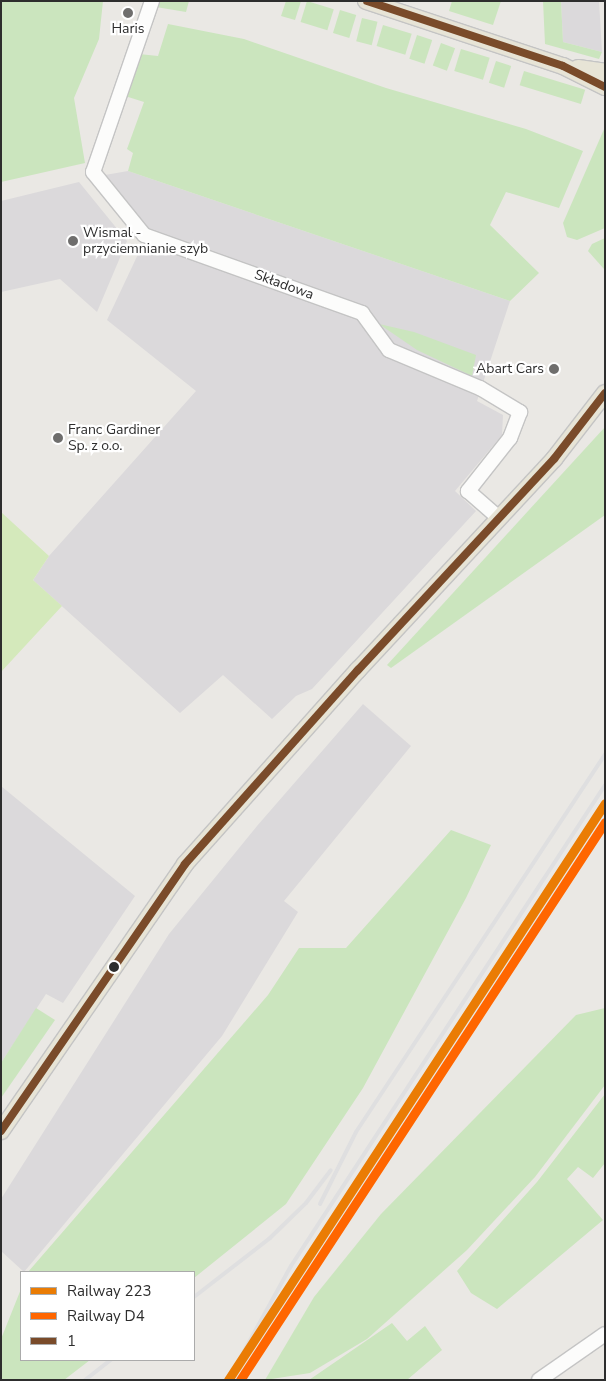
<!DOCTYPE html>
<meta charset="utf-8">
<style>
body{margin:0}
#map{position:relative;width:606px;height:1381px;overflow:hidden;background:#eae8e4;font-family:"Nunito Sans",sans-serif}
div>[style]{position:absolute}
[style*='--x']{left:calc(var(--x)*1px);top:calc(var(--y)*1px);width:calc(var(--w)*1px);rotate:calc(var(--a)*1deg)}
.industrial>*{inset:0;background:#dbd9db}
.green>*{inset:0;background:#cbe5be;transform-origin:0 0}
.pitch>*{inset:0;background:#d4e9bb}
.roads{filter:drop-shadow(1px 0 #c4c4c4) drop-shadow(-1px 0 #c4c4c4) drop-shadow(0 1px #c4c4c4) drop-shadow(0 -1px #c4c4c4)}
.minor>*{height:14px;margin:-7px;padding:0 7px;transform-origin:7px;border-radius:7px;background:#fcfcfb}
.major>*{height:16px;margin:-8px;padding:0 8px;transform-origin:8px;border-radius:8px;background:#e7e4d6}
.rail>*{height:4px;margin:-2px;padding:0 2px;transform-origin:2px;border-radius:2px;background:#dfdfe0}
.bus-1>*{height:8px;margin:-4px;padding:0 4px;transform-origin:4px;border-radius:4px;background:#7a4b2a}
.rail-1>*{height:9px;margin:-4.5px;padding:0 4.5px;transform-origin:4.5px;border-radius:4.5px;background:#ea7c04}
.rail-2>*{height:9px;margin:-4.5px;padding:0 4.5px;transform-origin:4.5px;border-radius:4.5px;background:#f60}
.dots>*{width:14px;height:14px;translate:-50% -50%;box-sizing:border-box;border:2px solid #fff;border-radius:50%}
span{translate:-50% -50%;white-space:nowrap;text-align:center;line-height:1.15;-webkit-text-stroke:4.5px #fff;paint-order:stroke}
.poi-label{font-size:14px;color:#2d2d2d}
.left{translate:0 -50%;text-align:left}
.right{translate:-100% -50%;text-align:right}
.street-label{font-size:14px;color:#2d2d2d}
.frame{position:absolute;inset:0;border:2px solid #2d2d2d;pointer-events:none}
.legend{position:absolute;left:20px;top:1271px;width:175px;height:90px;box-sizing:border-box;background:#fff;border:1px solid #ababab;margin:0;padding:6px 9px;list-style:none;font-size:15px;color:#2d2d2d}
.legend li{display:flex;align-items:center;gap:10px;height:25px}
.legend b{width:25px;border:1px solid #ababab}
</style>
<div id="map">
<div class="industrial">
<div style="clip-path:polygon(561px 1px,599px 1px,602px 52px,563px 42px)"></div>
<div style="clip-path:polygon(128px 171px,510px 301px,477px 401px,503px 415px,502px 435px,455px 491px,476px 511px,312px 689px,296px 696px,272px 719px,223px 675px,180px 713px,33px 580px,49px 556px,196px 391px,107px 320px,149px 231px,105px 175px)"></div>
<div style="clip-path:polygon(79px 182px,127px 241px,97px 312px,60px 279px,1px 292px,1px 201px)"></div>
<div style="clip-path:polygon(363px 704px,411px 746px,284px 901px,298px 912px,222px 1036px,24px 1272px,1px 1251px,1px 1199px,169px 934px,257px 826px)"></div>
<div style="clip-path:polygon(1px 786px,135px 896px,63px 1003px,46px 994px,1px 1063px)"></div>
</div>
<div class="green">
<div style="clip-path:polygon(1px 1px,103px 1px,99px 39px,74px 98px,85px 163px,1px 182px)"></div>
<div style="clip-path:polygon(158px 1px,189px 1px,186px 12px,156px 7px)"></div>
<div style="clip-path:polygon(286px 1px,301px 1px,295px 20px,281px 16px)"></div>
<div style="left:307px;top:1px;width:28px;height:22px;rotate:17deg"></div>
<div style="clip-path:polygon(452px 1px,501px 1px,493px 25px,449px 11px)"></div>
<div style="clip-path:polygon(543px 1px,561px 1px,563px 42px,602px 52px,599px 59px,545px 44px)"></div>
<div style="left:340px;top:10px;width:17px;height:24px;rotate:17deg"></div>
<div style="left:362px;top:18px;width:16px;height:24px;rotate:14deg"></div>
<div style="clip-path:polygon(168px 24px,244px 39px,386px 88px,526px 129px,583px 151px,559px 208px,506px 192px,490px 225px,539px 273px,510px 301px,128px 171px,133px 153px,127px 149px,144px 102px,125px 96px,139px 54px,158px 56px)"></div>
<div style="left:383px;top:25px;width:30px;height:22px;rotate:17deg"></div>
<div style="left:417px;top:35px;width:16px;height:25px;rotate:18deg"></div>
<div style="left:441px;top:43px;width:15px;height:24px;rotate:20deg"></div>
<div style="left:461px;top:49px;width:30px;height:23px;rotate:17deg"></div>
<div style="left:496px;top:61px;width:16px;height:23px;rotate:18deg"></div>
<div style="left:524px;top:71px;width:64px;height:15px;rotate:17deg"></div>
<div style="clip-path:polygon(605px 127px,605px 228px,577px 240px,567px 237px,563px 223px)"></div>
<div style="clip-path:polygon(605px 238px,605px 269px,604px 269px,588px 251px,592px 244px)"></div>
<div style="clip-path:polygon(379px 324px,414px 332px,476px 355px,472px 376px,417px 350px)"></div>
<div style="clip-path:polygon(605px 427px,605px 515px,391px 668px,387px 665px)"></div>
<div style="clip-path:polygon(451px 830px,491px 845px,466px 898px,363px 1088px,286px 1204px,194px 1278px,194px 1272px,28px 1272px,268px 995px,299px 948px,346px 948px)"></div>
<div style="clip-path:polygon(36px 1008px,55px 1020px,1px 1098px,1px 1063px)"></div>
<div style="clip-path:polygon(605px 1008px,605px 1085px,535px 1177px,467px 1250px,367px 1339px,310px 1373px,265px 1380px,314px 1297px,381px 1214px,576px 1015px)"></div>
<div style="clip-path:polygon(605px 1094px,605px 1163px,593px 1178px,578px 1167px,567px 1179px,603px 1220px,497px 1309px,471px 1293px,457px 1271px,537px 1182px)"></div>
<div style="clip-path:polygon(21px 1289px,21px 1360px,90px 1360px,64px 1380px,1px 1380px,1px 1339px)"></div>
<div style="clip-path:polygon(392px 1323px,407px 1341px,425px 1326px,442px 1350px,407px 1380px,309px 1380px)"></div>
</div>
<div class="pitch">
<div style="clip-path:polygon(1px 512px,49px 556px,33px 580px,62px 606px,1px 672px)"></div>
</div>
<div class="roads">
<div class="minor">
<div style="--x:152;--y:1;--w:181;--a:109"></div>
<div style="--x:93;--y:172;--w:81;--a:51"></div>
<div style="--x:144;--y:235;--w:232;--a:19.7"></div>
<div style="--x:362;--y:313;--w:46;--a:53.9"></div>
<div style="--x:389;--y:350;--w:99;--a:22.7"></div>
<div style="--x:480;--y:388;--w:47;--a:31"></div>
<div style="--x:520;--y:412;--w:28;--a:111"></div>
<div style="--x:510;--y:438;--w:68;--a:128.4"></div>
<div style="--x:468;--y:491;--w:41;--a:41.1"></div>
<div style="--x:539;--y:1380;--w:80;--a:-34.9"></div>
</div>
<div class="major">
<div style="--x:366;--y:1;--w:207;--a:18.3"></div>
<div style="--x:563;--y:66;--w:47;--a:26.6"></div>
<div style="--x:578;--y:68;--w:27;--a:8"></div>
<div style="--x:1;--y:1131;--w:324;--a:-55.4"></div>
<div style="--x:185;--y:864;--w:260;--a:-48.3"></div>
<div style="--x:358;--y:670;--w:288;--a:-47.1"></div>
<div style="--x:554;--y:459;--w:83;--a:-52.3"></div>
</div>
</div>
<div class="rail">
<div style="--x:320;--y:1204;--w:80;--a:-63.4"></div>
<div style="--x:356;--y:1132;--w:453;--a:-56.6"></div>
<div style="--x:194;--y:1297;--w:96;--a:-37.8"></div>
<div style="--x:270;--y:1238;--w:50;--a:-44.2"></div>
<div style="--x:306;--y:1203;--w:41;--a:-52.9"></div>
<div style="--x:85;--y:1380;--w:33;--a:-38"></div>
<div style="--x:228;--y:1380;--w:130;--a:-61.1"></div>
<div style="--x:291;--y:1266;--w:574;--a:-56.86"></div>
</div>
<div class="bus-1">
<div style="--x:367;--y:1;--w:206;--a:18.3"></div>
<div style="--x:563;--y:66;--w:47;--a:26.6"></div>
<div style="--x:1;--y:1131;--w:324;--a:-55.4"></div>
<div style="--x:185;--y:864;--w:260;--a:-48.3"></div>
<div style="--x:358;--y:670;--w:288;--a:-47.1"></div>
<div style="--x:554;--y:459;--w:83;--a:-52.3"></div>
</div>
<div class="rail-1">
<div style="--x:228;--y:1380;--w:689;--a:-56.84"></div>
</div>
<div class="rail-2">
<div style="--x:240;--y:1380;--w:667;--a:-56.81"></div>
</div>
<div class="dots">
<div style="left:128px;top:13px;background:#6f6e6d"></div>
<div style="left:73px;top:241px;background:#6f6e6d"></div>
<div style="left:554px;top:369px;background:#6f6e6d"></div>
<div style="left:58px;top:438px;background:#6f6e6d"></div>
<div style="left:114px;top:967px;background:#2d2d2d"></div>
</div>
<div class="poi-label">
<span style="left:128px;top:29px">Haris</span>
<span class="left" style="left:83px;top:241px">Wismal -<br>przyciemnianie szyb</span>
<span class="right" style="left:544px;top:369px">Abart Cars</span>
<span class="left" style="left:68px;top:438px">Franc Gardiner<br>Sp. z o.o.</span>
</div>
<div class="street-label">
<span style="left:284px;top:285px;rotate:20deg">Składowa</span>
</div>
<div class="frame"></div>
<ul class="legend">
<li><b style="height:6px;background:#ea7c04"></b>Railway 223</li>
<li><b style="height:6px;background:#f60"></b>Railway D4</li>
<li><b style="height:6px;background:#7a4b2a"></b>1</li>
</ul>
</div>
